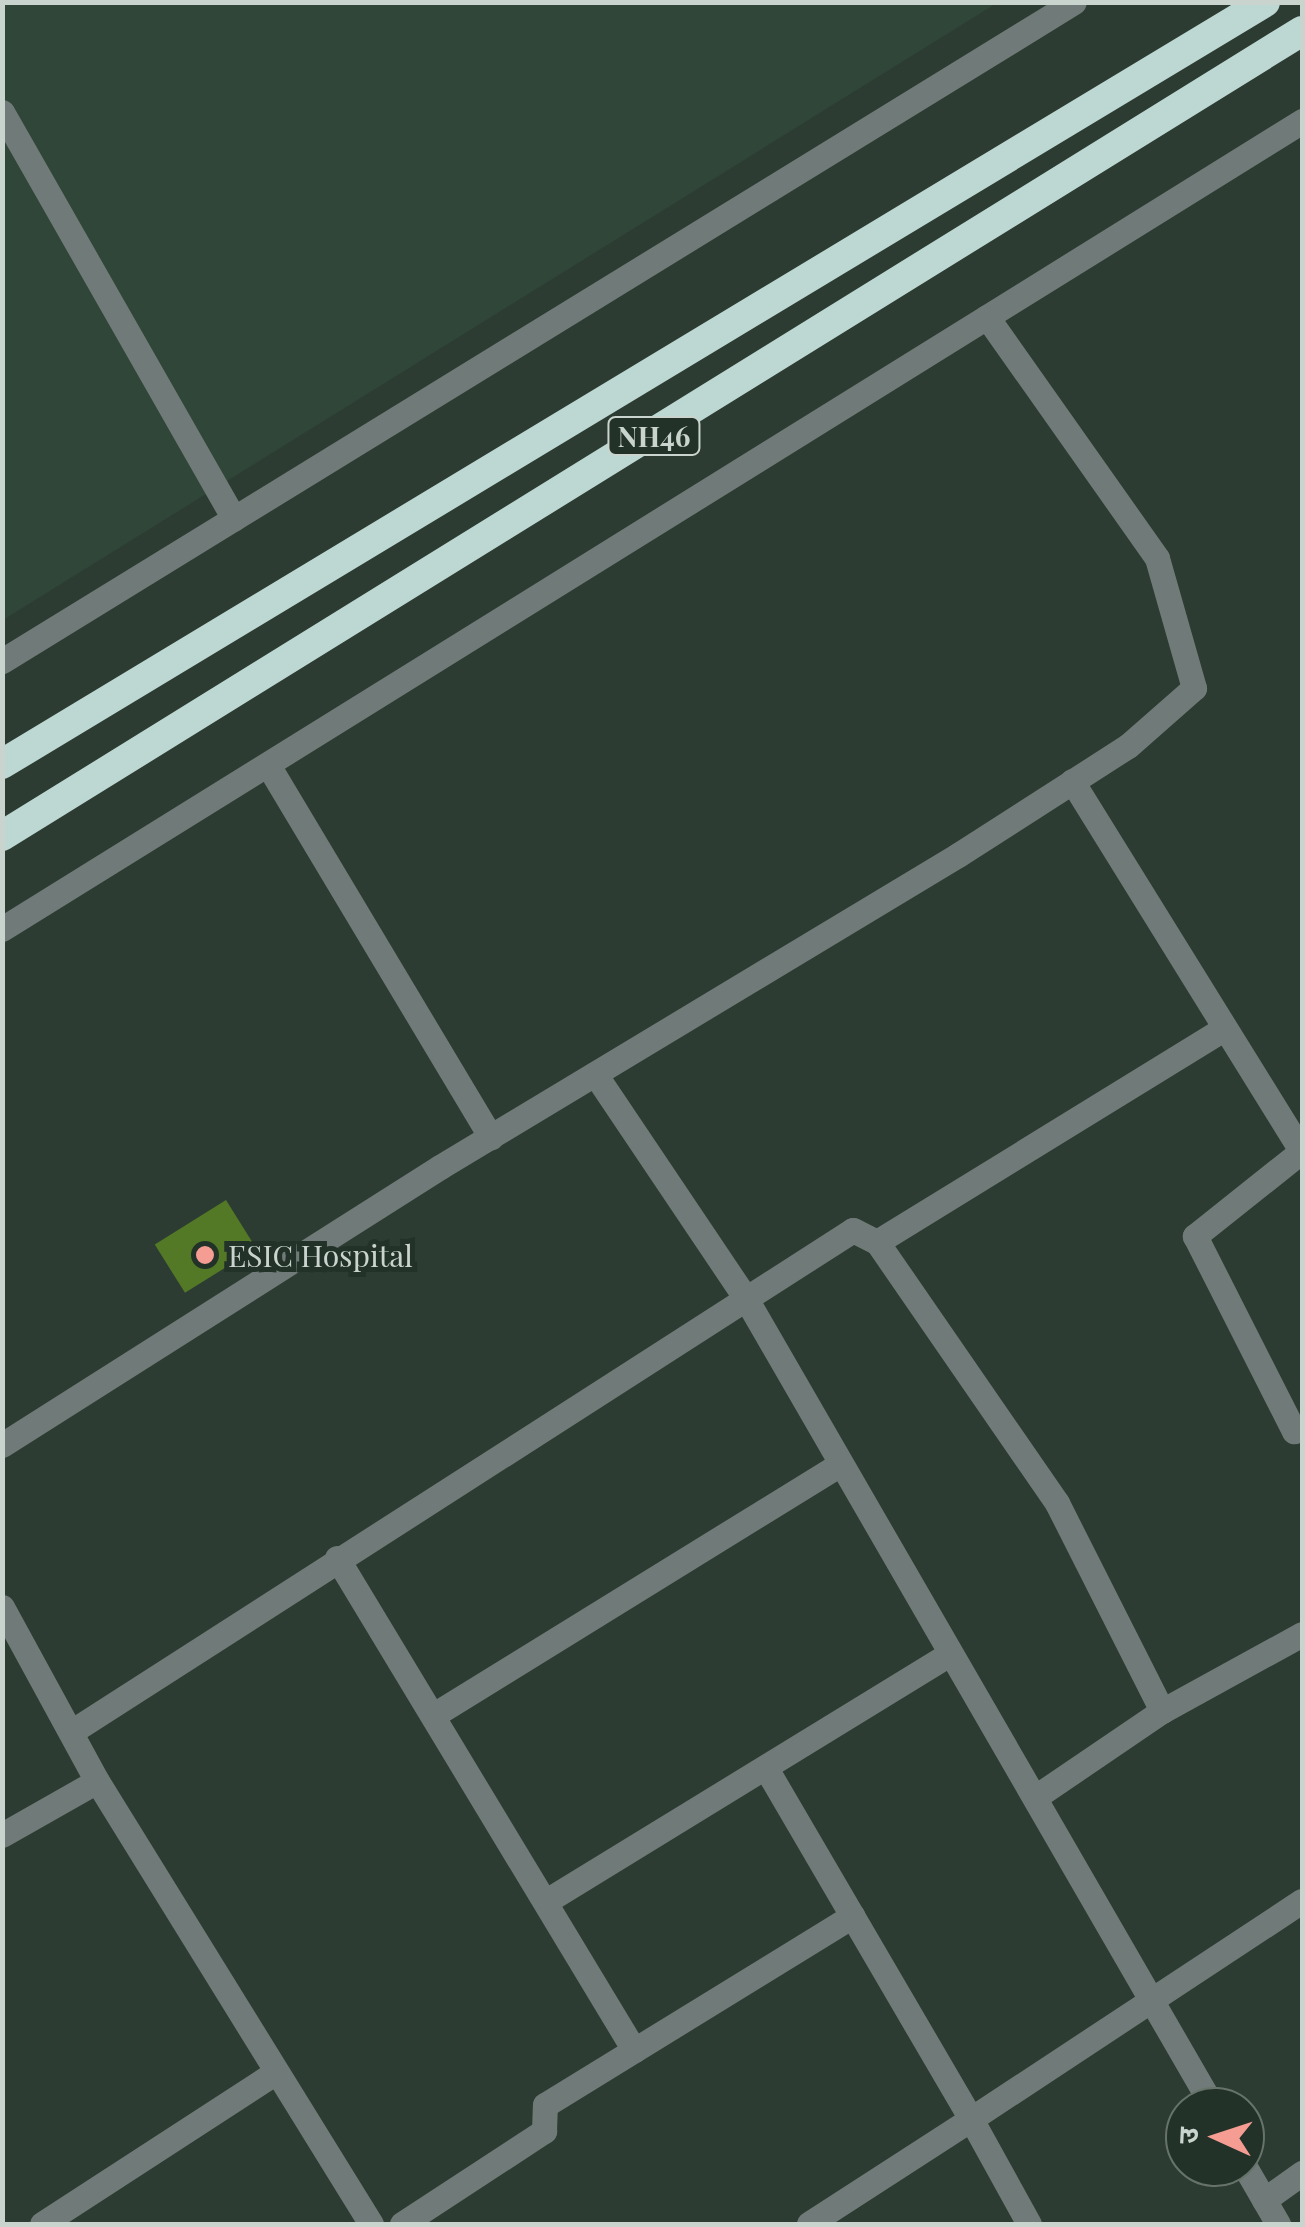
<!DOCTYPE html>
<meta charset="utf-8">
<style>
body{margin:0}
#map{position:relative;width:1305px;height:2227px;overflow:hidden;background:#2c3c32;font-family:"Playfair Display","Noto Sans Devanagari",serif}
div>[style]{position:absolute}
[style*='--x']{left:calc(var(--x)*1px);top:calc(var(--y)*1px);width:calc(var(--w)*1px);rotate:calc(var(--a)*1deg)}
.built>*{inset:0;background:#304638}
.building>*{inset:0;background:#537826;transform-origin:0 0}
.minor>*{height:25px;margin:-12.5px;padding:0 12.5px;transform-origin:12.5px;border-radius:12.5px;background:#707b79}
.highway>*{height:30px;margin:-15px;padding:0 15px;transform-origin:15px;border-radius:15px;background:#bdd7d2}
.dots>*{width:28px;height:28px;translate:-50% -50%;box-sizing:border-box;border:5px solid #223228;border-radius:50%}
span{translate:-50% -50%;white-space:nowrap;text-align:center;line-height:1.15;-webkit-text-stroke:10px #223228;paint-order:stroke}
.shield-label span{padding:2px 8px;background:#223228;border:2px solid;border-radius:8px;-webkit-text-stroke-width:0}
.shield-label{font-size:28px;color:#cad4ce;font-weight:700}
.poi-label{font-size:30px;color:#cad4ce}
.left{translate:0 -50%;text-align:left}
.frame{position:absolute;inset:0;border:5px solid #cad4ce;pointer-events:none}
.north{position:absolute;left:1165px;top:2087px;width:100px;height:100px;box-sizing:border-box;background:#223228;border:2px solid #65736a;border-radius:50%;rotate:273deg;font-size:28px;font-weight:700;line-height:40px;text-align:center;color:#cad4ce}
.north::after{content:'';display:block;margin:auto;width:35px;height:45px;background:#f59c93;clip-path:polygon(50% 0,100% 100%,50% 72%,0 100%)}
</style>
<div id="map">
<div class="built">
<div style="clip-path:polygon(3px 3px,997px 3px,3px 620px)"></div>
</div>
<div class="building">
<div style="left:226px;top:1200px;width:57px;height:84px;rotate:58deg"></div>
</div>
<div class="minor">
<div style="--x:2;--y:112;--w:468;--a:60.3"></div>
<div style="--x:2;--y:661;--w:1258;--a:-31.58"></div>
<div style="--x:268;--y:765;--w:434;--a:59.1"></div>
<div style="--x:1072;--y:781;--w:437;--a:58.2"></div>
<div style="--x:2;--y:929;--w:1531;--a:-31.86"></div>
<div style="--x:595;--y:1074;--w:269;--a:56.1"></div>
<div style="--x:745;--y:1297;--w:935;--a:59.98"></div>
<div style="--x:1298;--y:1154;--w:132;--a:141.5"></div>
<div style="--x:1195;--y:1236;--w:219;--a:63.1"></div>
<div style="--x:1294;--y:1431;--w:9;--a:-27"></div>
<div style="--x:877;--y:1242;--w:317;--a:55.4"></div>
<div style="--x:1057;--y:1503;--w:233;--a:63.2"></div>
<div style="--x:1162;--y:1711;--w:151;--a:145.8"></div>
<div style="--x:2;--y:1445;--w:519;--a:-32.4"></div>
<div style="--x:440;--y:1167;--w:605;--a:-31.06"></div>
<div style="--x:958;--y:855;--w:202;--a:-32.7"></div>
<div style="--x:1128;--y:746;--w:88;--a:-41.3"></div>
<div style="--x:1194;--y:688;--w:135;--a:-105.9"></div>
<div style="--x:1157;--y:558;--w:295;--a:-125.2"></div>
<div style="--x:337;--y:1558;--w:575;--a:58.88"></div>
<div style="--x:2;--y:1607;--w:198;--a:61.4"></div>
<div style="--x:1162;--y:1711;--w:160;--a:-28.8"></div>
<div style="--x:437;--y:1713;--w:470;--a:-31.7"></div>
<div style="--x:71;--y:1732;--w:929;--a:-32.7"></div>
<div style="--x:853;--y:1230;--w:27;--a:27"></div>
<div style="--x:877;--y:1242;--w:406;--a:-31.6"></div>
<div style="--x:767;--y:1770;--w:404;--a:59.7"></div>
<div style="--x:971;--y:2119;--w:193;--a:147.1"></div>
<div style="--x:2;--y:1835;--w:109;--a:-29.6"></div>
<div style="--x:97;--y:1781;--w:521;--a:58.26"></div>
<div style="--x:548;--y:1900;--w:470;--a:-31.5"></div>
<div style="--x:1245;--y:2167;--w:66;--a:59.9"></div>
<div style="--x:1264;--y:2200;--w:47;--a:-35.4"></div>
<div style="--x:42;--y:2224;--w:279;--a:-33"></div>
<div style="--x:402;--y:2224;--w:170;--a:-33.2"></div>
<div style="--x:544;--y:2131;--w:26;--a:-88"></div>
<div style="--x:545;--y:2105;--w:361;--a:-31.6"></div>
<div style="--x:1029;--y:2224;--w:120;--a:-118.9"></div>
<div style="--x:971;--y:2119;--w:396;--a:-33.4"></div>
</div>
<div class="highway">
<div style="--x:2;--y:764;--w:1475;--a:-31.1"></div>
<div style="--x:2;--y:836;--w:1529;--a:-31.77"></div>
</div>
<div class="dots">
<div style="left:205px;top:1255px;background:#f59c93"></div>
</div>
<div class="shield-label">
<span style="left:654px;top:436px">NH46</span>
</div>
<div class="poi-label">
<span class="left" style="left:228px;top:1255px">ESIC Hospital</span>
</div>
<div class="frame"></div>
<div class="north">उ</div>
</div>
